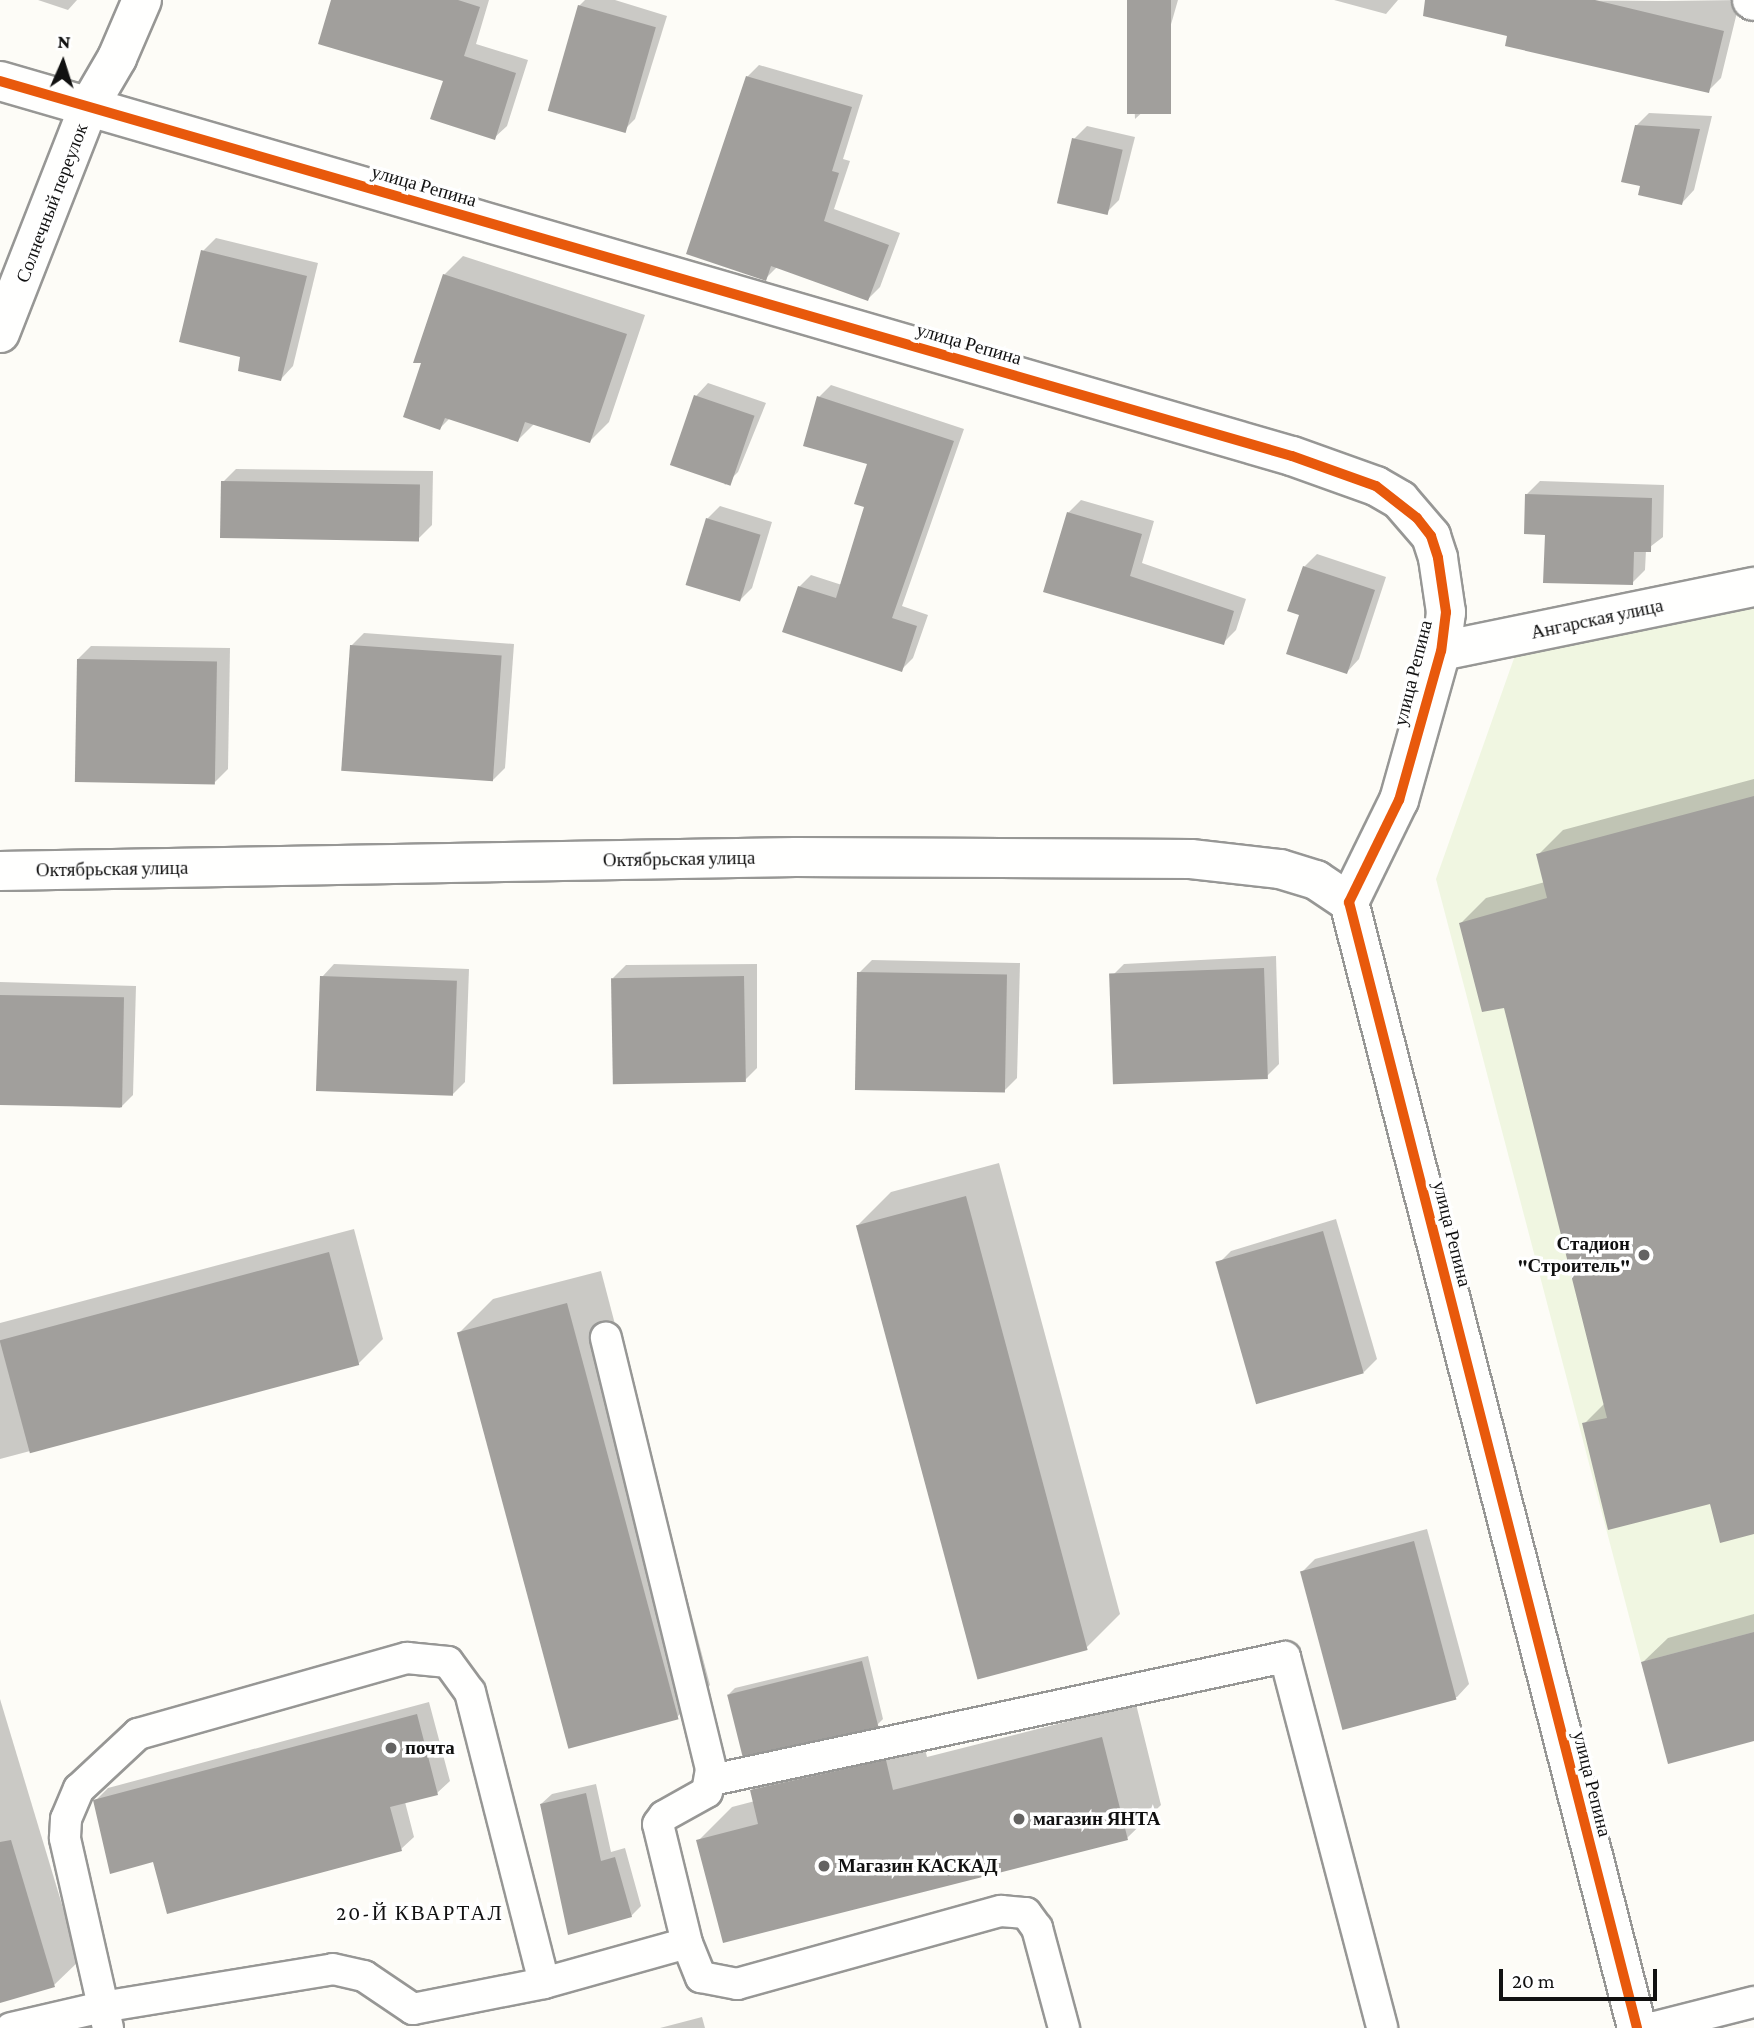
<!DOCTYPE html>
<meta charset="utf-8">
<style>
body{margin:0}
#map{position:relative;width:1754px;height:2028px;overflow:hidden;background:#fdfcf7;font-family:"Crimson Pro",serif}
div>[style]{position:absolute}
[style*='--x']{left:calc(var(--x)*1px);top:calc(var(--y)*1px);width:calc(var(--w)*1px);rotate:calc(var(--a)*1deg)}
.pitch>*{inset:0;background:#f0f6e1}
.shadow>*{inset:0;background:#0003}
.building>*{inset:0;background:#a19f9c;transform-origin:0 0}
.roads{filter:drop-shadow(2px 0 #979795) drop-shadow(-2px 0 #979795) drop-shadow(0 2px #979795) drop-shadow(0 -2px #979795)}
.service>*{height:30px;margin:-15px;padding:0 15px;transform-origin:15px;border-radius:15px;background:#fffffe}
.minor>*{height:38px;margin:-19px;padding:0 19px;transform-origin:19px;border-radius:19px;background:#fffffe}
.tertiary>*{height:38px;margin:-19px;padding:0 19px;transform-origin:19px;border-radius:19px;background:#fffffe}
.cycleway>*{height:10px;margin:-5px;padding:0 5px;transform-origin:5px;border-radius:5px;background:#e8590c}
.dots>*{width:19px;height:19px;translate:-50% -50%;box-sizing:border-box;border:4px solid #fff;border-radius:50%}
span{translate:-50% -50%;white-space:nowrap;text-align:center;line-height:1.15;-webkit-text-stroke:7px #fff;paint-order:stroke}
.street-label{font-size:19px;color:#111}
.poi-label{font-size:19px;color:#111;font-weight:700}
.right{translate:-100% -50%;text-align:right}
.left{translate:0 -50%;text-align:left}
.neighbourhood-label{font-size:21px;color:#111;letter-spacing:2px}
.north{position:absolute;left:28px;top:28px;width:70px;height:70px;-webkit-text-stroke:5px #fff;paint-order:stroke;rotate:3deg;font-size:19px;font-weight:700;line-height:28px;text-align:center;color:#111}
.north::after{content:'';display:block;margin:auto;width:24px;height:32px;background:#111;clip-path:polygon(50% 0,100% 100%,50% 72%,0 100%)}
.scale{position:absolute;left:1499px;top:1969px;width:158px;height:32px;box-sizing:border-box;border:4px solid #111;border-top:0;padding-left:9px;font-size:21px;line-height:24px;white-space:nowrap;color:#111;-webkit-text-stroke:5px #fff;paint-order:stroke}
</style>
<div id="map">
<div class="pitch">
<div style="clip-path:polygon(1754px 603px,1754px 1632px,1641px 1662px,1436px 879px,1518px 647px)"></div>
</div>
<div class="shadow">
<div style="clip-path:polygon(38px 0,77px 0,68px 10px)"></div>
<div style="clip-path:polygon(333px 0,489px 0,476px 44px,528px 60px,507px 126px,494px 138px,445px 80px)"></div>
<div style="clip-path:polygon(585px 0,615px 0,667px 16px,635px 119px,622px 132px,579px 6px)"></div>
<div style="clip-path:polygon(1129px 0,1178px 0,1147px 108px,1135px 119px)"></div>
<div style="clip-path:polygon(1334px 0,1398px 0,1386px 14px)"></div>
<div style="clip-path:polygon(1511px 0,1665px 1px,1740px 0,1721px 78px,1708px 91px)"></div>
<div style="clip-path:polygon(759px 65px,863px 95px,843px 159px,850px 161px,834px 209px,900px 233px,880px 287px,868px 299px,778px 266px,765px 279px,747px 77px)"></div>
<div style="clip-path:polygon(1649px 113px,1712px 116px,1694px 190px,1682px 203px,1636px 126px)"></div>
<div style="clip-path:polygon(1087px 126px,1135px 137px,1119px 200px,1106px 213px,1074px 139px)"></div>
<div style="clip-path:polygon(216px 238px,318px 263px,293px 366px,281px 379px,242px 356px,203px 251px)"></div>
<div style="clip-path:polygon(463px 256px,645px 315px,609px 422px,590px 441px,535px 423px,518px 440px,450px 418px,440px 428px,444px 275px)"></div>
<div style="clip-path:polygon(708px 383px,766px 403px,738px 472px,725px 485px,696px 396px)"></div>
<div style="clip-path:polygon(831px 385px,964px 429px,902px 606px,928px 615px,913px 658px,901px 670px,799px 587px,811px 575px,842px 585px,866px 506px,869px 463px,819px 397px)"></div>
<div style="clip-path:polygon(236px 469px,433px 471px,432px 525px,419px 538px,223px 482px)"></div>
<div style="clip-path:polygon(1540px 481px,1664px 485px,1663px 537px,1646px 550px,1645px 570px,1632px 583px,1547px 533px,1527px 494px)"></div>
<div style="clip-path:polygon(1081px 500px,1154px 521px,1142px 563px,1246px 599px,1236px 630px,1223px 643px,1045px 591px,1068px 513px)"></div>
<div style="clip-path:polygon(720px 506px,772px 522px,752px 588px,739px 601px,707px 519px)"></div>
<div style="clip-path:polygon(1317px 554px,1386px 577px,1359px 659px,1347px 672px,1301px 614px,1304px 567px)"></div>
<div style="clip-path:polygon(364px 633px,514px 644px,505px 768px,492px 781px,351px 646px)"></div>
<div style="clip-path:polygon(91px 646px,230px 648px,228px 769px,215px 782px,78px 659px)"></div>
<div style="clip-path:polygon(1754px 779px,1754px 1532px,1584px 1424px,1605px 1403px,1505px 1006px,1461px 923px,1486px 898px,1545px 882px,1538px 855px,1563px 830px)"></div>
<div style="clip-path:polygon(1276px 956px,1279px 1064px,1266px 1077px,1111px 977px,1124px 964px)"></div>
<div style="clip-path:polygon(872px 960px,1020px 963px,1017px 1078px,1004px 1091px,859px 973px)"></div>
<div style="clip-path:polygon(334px 964px,469px 969px,465px 1082px,452px 1095px,322px 977px)"></div>
<div style="clip-path:polygon(757px 964px,757px 1068px,744px 1081px,613px 978px,626px 965px)"></div>
<div style="clip-path:polygon(0 982px,136px 986px,133px 1095px,120px 1108px,0 1103px)"></div>
<div style="clip-path:polygon(999px 1163px,1120px 1614px,1086px 1648px,858px 1225px,891px 1192px)"></div>
<div style="clip-path:polygon(1336px 1219px,1377px 1359px,1364px 1372px,1218px 1264px,1231px 1251px)"></div>
<div style="clip-path:polygon(354px 1229px,383px 1339px,358px 1364px,0 1459px,0 1323px)"></div>
<div style="clip-path:polygon(601px 1271px,710px 1685px,676px 1718px,459px 1333px,493px 1299px)"></div>
<div style="clip-path:polygon(1427px 1529px,1469px 1684px,1457px 1697px,1344px 1727px,1302px 1572px,1315px 1559px)"></div>
<div style="clip-path:polygon(1754px 1614px,1754px 1739px,1643px 1662px,1668px 1638px)"></div>
<div style="clip-path:polygon(868px 1656px,883px 1719px,877px 1725px,729px 1694px,735px 1688px)"></div>
<div style="clip-path:polygon(0 1699px,79px 1961px,54px 1985px,0 2002px)"></div>
<div style="clip-path:polygon(429px 1702px,450px 1781px,437px 1793px,405px 1802px,414px 1837px,401px 1849px,95px 1801px,108px 1788px)"></div>
<div style="clip-path:polygon(1136px 1704px,1161px 1805px,1127px 1838px,698px 1841px,732px 1807px,755px 1801px,752px 1790px,786px 1757px,920px 1728px,927px 1757px)"></div>
<div style="clip-path:polygon(596px 1784px,611px 1852px,625px 1848px,641px 1906px,631px 1916px,541px 1804px,552px 1794px)"></div>
<div style="clip-path:polygon(702px 2017px,705px 2028px,660px 2028px)"></div>
</div>
<div class="building">
<div style="clip-path:polygon(331px 0,458px 0,480px 7px,464px 56px,516px 73px,495px 140px,430px 119px,443px 81px,318px 44px)"></div>
<div style="left:1127px;top:0;width:44px;height:114px"></div>
<div style="clip-path:polygon(1425px 0,1595px 0,1724px 31px,1709px 93px,1505px 46px,1507px 36px,1423px 16px)"></div>
<div style="left:578px;top:5px;width:81px;height:110px;rotate:16deg"></div>
<div style="clip-path:polygon(746px 76px,852px 107px,832px 171px,839px 173px,824px 221px,889px 245px,868px 301px,771px 266px,766px 281px,686px 254px)"></div>
<div style="clip-path:polygon(1635px 125px,1700px 129px,1682px 205px,1638px 195px,1640px 186px,1621px 182px)"></div>
<div style="left:1072px;top:138px;width:52px;height:67px;rotate:13deg"></div>
<div style="clip-path:polygon(201px 250px,307px 276px,281px 381px,238px 371px,240px 357px,179px 342px)"></div>
<div style="clip-path:polygon(443px 274px,627px 334px,590px 443px,525px 422px,518px 442px,445px 418px,440px 430px,403px 417px,421px 363px,413px 363px)"></div>
<div style="left:694px;top:395px;width:64px;height:74px;rotate:19deg"></div>
<div style="clip-path:polygon(817px 396px,954px 441px,892px 618px,917px 626px,902px 672px,782px 632px,798px 586px,836px 598px,864px 507px,854px 504px,867px 464px,803px 446px)"></div>
<div style="left:221px;top:481px;width:199px;height:57px;rotate:1deg"></div>
<div style="clip-path:polygon(1525px 494px,1652px 498px,1651px 552px,1634px 552px,1633px 585px,1543px 583px,1545px 535px,1524px 534px)"></div>
<div style="clip-path:polygon(1067px 512px,1142px 534px,1130px 576px,1234px 611px,1224px 645px,1043px 592px)"></div>
<div style="left:706px;top:518px;width:57px;height:70px;rotate:17deg"></div>
<div style="clip-path:polygon(1303px 566px,1375px 590px,1347px 674px,1286px 654px,1299px 615px,1287px 611px)"></div>
<div style="left:350px;top:645px;width:152px;height:126px;rotate:4deg"></div>
<div style="left:77px;top:659px;width:140px;height:123px;rotate:1deg"></div>
<div style="clip-path:polygon(1754px 796px,1754px 1534px,1720px 1543px,1710px 1504px,1608px 1530px,1582px 1423px,1607px 1418px,1504px 1008px,1482px 1012px,1459px 923px,1547px 898px,1536px 854px)"></div>
<div style="left:1264px;top:968px;width:111px;height:155px;rotate:88deg"></div>
<div style="left:857px;top:972px;width:150px;height:118px;rotate:1deg"></div>
<div style="left:320px;top:976px;width:137px;height:115px;rotate:2deg"></div>
<div style="left:744px;top:976px;width:106px;height:133px;rotate:89deg"></div>
<div style="left:0;top:995px;width:124px;height:110px;rotate:1deg"></div>
<div style="left:966px;top:1196px;width:470px;height:114px;rotate:75deg"></div>
<div style="left:1323px;top:1231px;width:148px;height:112px;rotate:74deg"></div>
<div style="left:329px;top:1252px;width:117px;height:341px;rotate:75deg"></div>
<div style="left:567px;top:1303px;width:431px;height:114px;rotate:75deg"></div>
<div style="left:1414px;top:1541px;width:164px;height:118px;rotate:75deg"></div>
<div style="clip-path:polygon(1754px 1632px,1754px 1741px,1668px 1764px,1641px 1662px)"></div>
<div style="left:862px;top:1661px;width:68px;height:139px;rotate:76deg"></div>
<div style="clip-path:polygon(417px 1714px,438px 1795px,390px 1807px,402px 1851px,167px 1914px,153px 1862px,110px 1874px,93px 1800px)"></div>
<div style="clip-path:polygon(1102px 1737px,1128px 1840px,723px 1943px,696px 1840px,758px 1824px,750px 1790px,886px 1760px,893px 1790px)"></div>
<div style="clip-path:polygon(586px 1793px,601px 1861px,615px 1857px,632px 1917px,568px 1935px,540px 1804px)"></div>
<div style="clip-path:polygon(11px 1840px,55px 1987px,0 2003px,0 1842px)"></div>
</div>
<div class="roads">
<div class="service">
<div style="--x:712;--y:1780;--w:586;--a:-12.12"></div>
<div style="--x:1285;--y:1657;--w:383;--a:75.3"></div>
<div style="--x:687;--y:1943;--w:37;--a:68"></div>
<div style="--x:701;--y:1977;--w:37;--a:11"></div>
<div style="--x:737;--y:1984;--w:274;--a:-15.5"></div>
<div style="--x:1001;--y:1911;--w:25;--a:5"></div>
<div style="--x:1026;--y:1913;--w:19;--a:54"></div>
<div style="--x:1037;--y:1928;--w:104;--a:74.9"></div>
<div style="--x:11;--y:2028;--w:93;--a:-13"></div>
<div style="--x:102;--y:2007;--w:234;--a:-9.3"></div>
<div style="--x:333;--y:1969;--w:32;--a:13"></div>
<div style="--x:364;--y:1976;--w:59;--a:34"></div>
<div style="--x:413;--y:2009;--w:134;--a:-11.2"></div>
<div style="--x:544;--y:1983;--w:148;--a:-15.6"></div>
<div style="--x:687;--y:1943;--w:122;--a:-103.7"></div>
<div style="--x:658;--y:1824;--w:10;--a:-53"></div>
<div style="--x:664;--y:1816;--w:49;--a:-29.2"></div>
<div style="--x:707;--y:1792;--w:23;--a:-80"></div>
<div style="--x:711;--y:1769;--w:444;--a:-103.7"></div>
<div style="--x:108;--y:2028;--w:195;--a:-102.8"></div>
<div style="--x:65;--y:1838;--w:19;--a:-87"></div>
<div style="--x:66;--y:1819;--w:33;--a:-67"></div>
<div style="--x:79;--y:1789;--w:81;--a:-43"></div>
<div style="--x:138;--y:1734;--w:280;--a:-15.8"></div>
<div style="--x:407;--y:1658;--w:41;--a:5.6"></div>
<div style="--x:448;--y:1662;--w:37;--a:54"></div>
<div style="--x:470;--y:1692;--w:300;--a:75.7"></div>
<div style="--x:1651;--y:2028;--w:106;--a:-14.2"></div>
</div>
<div class="minor">
<div style="--x:1752;--y:0;--w:2;--a:27"></div>
<div style="--x:0;--y:81;--w:1345;--a:16.19"></div>
<div style="--x:1292;--y:456;--w:89;--a:19.7"></div>
<div style="--x:1376;--y:486;--w:28;--a:30"></div>
<div style="--x:1400;--y:500;--w:48;--a:49.3"></div>
<div style="--x:1431;--y:536;--w:23;--a:72"></div>
<div style="--x:1438;--y:558;--w:55;--a:81.6"></div>
<div style="--x:1446;--y:612;--w:39;--a:97"></div>
<div style="--x:1441;--y:651;--w:155;--a:105.7"></div>
<div style="--x:1399;--y:800;--w:114;--a:116.1"></div>
<div style="--x:0;--y:333;--w:244;--a:-68.6"></div>
<div style="--x:89;--y:106;--w:56;--a:-59.7"></div>
<div style="--x:117;--y:58;--w:63;--a:-66.7"></div>
<div style="--x:1441;--y:651;--w:319;--a:-11.6"></div>
</div>
<div class="tertiary">
<div style="--x:0;--y:871;--w:796;--a:-1.01"></div>
<div style="--x:796;--y:857;--w:395;--a:0.3"></div>
<div style="--x:1191;--y:859;--w:90;--a:6.4"></div>
<div style="--x:1280;--y:869;--w:38;--a:17"></div>
<div style="--x:1316;--y:880;--w:40;--a:34"></div>
<div style="--x:1349;--y:902;--w:1162;--a:75.65"></div>
</div>
</div>
<div class="cycleway">
<div style="--x:0;--y:81;--w:1345;--a:16.19"></div>
<div style="--x:1292;--y:456;--w:89;--a:19.7"></div>
<div style="--x:1376;--y:486;--w:52;--a:38"></div>
<div style="--x:1417;--y:518;--w:23;--a:52"></div>
<div style="--x:1431;--y:536;--w:23;--a:72"></div>
<div style="--x:1438;--y:558;--w:55;--a:81.6"></div>
<div style="--x:1446;--y:612;--w:39;--a:97"></div>
<div style="--x:1441;--y:651;--w:155;--a:105.7"></div>
<div style="--x:1399;--y:800;--w:114;--a:116.1"></div>
<div style="--x:1349;--y:902;--w:1162;--a:75.65"></div>
</div>
<div class="dots">
<div style="left:1644px;top:1255px;background:#646362"></div>
<div style="left:391px;top:1748px;background:#646362"></div>
<div style="left:1019px;top:1819px;background:#646362"></div>
<div style="left:824px;top:1866px;background:#646362"></div>
</div>
<div class="street-label">
<span style="left:424px;top:186px;rotate:16deg">улица Репина</span>
<span style="left:52px;top:203px;rotate:-69deg">Солнечный переулок</span>
<span style="left:969px;top:344px;rotate:16deg">улица Репина</span>
<span style="left:1597px;top:619px;rotate:-12deg">Ангарская улица</span>
<span style="left:1413px;top:673px;rotate:-76deg">улица Репина</span>
<span style="left:679px;top:859px;rotate:-1deg">Октябрьская улица</span>
<span style="left:112px;top:869px;rotate:-1deg">Октябрьская улица</span>
<span style="left:1452px;top:1234px;rotate:76deg">улица Репина</span>
<span style="left:1592px;top:1784px;rotate:76deg">улица Репина</span>
</div>
<div class="poi-label">
<span class="right" style="left:1630px;top:1255px">Стадион<br>"Строитель"</span>
<span class="left" style="left:405px;top:1748px">почта</span>
<span class="left" style="left:1033px;top:1819px">магазин ЯНТА</span>
<span class="left" style="left:838px;top:1866px">Магазин КАСКАД</span>
</div>
<div class="neighbourhood-label">
<span style="left:420px;top:1913px">20-Й КВАРТАЛ</span>
</div>
<div class="north">N</div>
<div class="scale">20 m</div>
</div>
